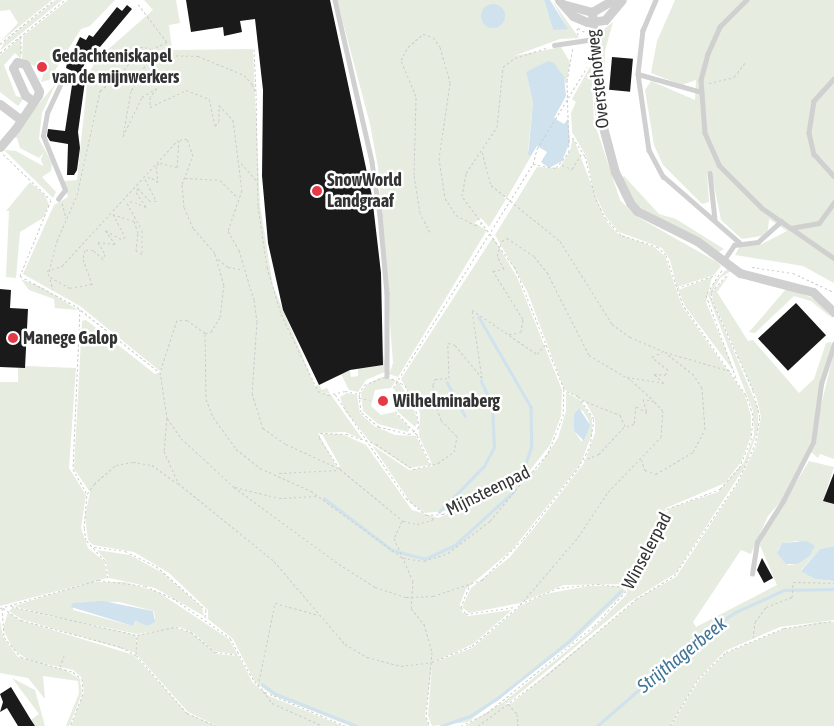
<!DOCTYPE html>
<style>
body{margin:0}
#map{position:relative;width:834px;height:726px;overflow:hidden;background:#fff;font-family:"Asap Condensed",sans-serif}
div>[style]{position:absolute}
[style*='--x']{left:calc(var(--x)*1px);top:calc(var(--y)*1px);width:calc(var(--w)*1px);rotate:calc(var(--a)*1deg)}
.green>*{inset:0;background:#e6ecdf}
.water>*{inset:0;background:#cfe2ee}
.round{border-radius:50%}
.stream>*{height:2.5px;margin:-1.25px;padding:0 1.25px;transform-origin:1.25px;border-radius:1.25px;background:#cfe2ee}
.building>*{inset:0;background:#1a1a1a;transform-origin:0 0}
.path>*{height:1px;margin-top:-0.5px;transform-origin:0;background:repeating-linear-gradient(90deg,#cdcdcd 0 2.5px,transparent 0 5px)}
.lane>*{height:4.5px;margin:-2.25px;padding:0 2.25px;transform-origin:2.25px;border-radius:2.25px;background:#d0d0d0}
.street>*{height:9px;margin:-4.5px;padding:0 4.5px;transform-origin:4.5px;border-radius:4.5px;background:#d0d0d0}
.dots>*{width:14px;height:14px;translate:-50% -50%;box-sizing:border-box;border:2px solid #fff;border-radius:50%}
span{translate:-50% -50%;white-space:nowrap;text-align:center;line-height:1.15;-webkit-text-stroke:5px #fff;paint-order:stroke}
.poi-label{font-size:18px;color:#333;font-weight:700}
.left{translate:0 -50%;text-align:left}
.street-label{font-size:18px;color:#333}
.water-label{font-size:19px;color:#3f7597;font-style:italic}
</style>
<div id="map">
<div class="green">
<div style="clip-path:polygon(0 0,52px 0,0 42px,18px 23px,10px 10px,0 11px)"></div>
<div style="clip-path:polygon(56px 0,62px 0,0 51px,4px 42px)"></div>
<div style="clip-path:polygon(68px 0,115px 0,90px 26px,81px 29px,49px 80px,41px 82px,46px 64px,38px 62px,36px 67px,22px 59px,23px 36px)"></div>
<div style="clip-path:polygon(evenodd,144px 0,176px 0,180px 23px,169px 25px,172px 50px,253px 49px,260px 205px,273px 286px,315px 386px,319px 385px,322px 390px,327px 388px,330px 394px,317px 391px,331px 395px,363px 440px,345px 432px,318px 433px,338px 469px,340px 466px,322px 434px,342px 434px,366px 445px,412px 510px,438px 518px,490px 496px,537px 469px,558px 438px,566px 411px,566px 392px,580px 400px,592px 418px,592px 434px,580px 465px,513px 549px,466px 589px,460px 604px,462px 612px,468px 616px,512px 610px,473px 644px,432px 663px,472px 648px,522px 605px,545px 594px,588px 586px,620px 586px,626px 591px,572px 643px,468px 722px,432px 726px,428px 716px,432px 665px,425px 716px,429px 726px,350px 726px,272px 695px,255px 682px,233px 639px,208px 619px,208px 610px,169px 573px,134px 552px,93px 545px,88px 540px,85px 516px,90px 492px,74px 469px,82px 321px,86px 320px,155px 374px,161px 372px,80px 306px,23px 274px,54px 205px,68px 197px,63px 181px,77px 180px,88px 75px,96px 60px,153px 10px,144px 0,577px 409px,583px 411px,589px 421px,585px 440px,581px 441px,574px 431px,577px 409px)"></div>
<div style="clip-path:polygon(337px 0,544px 0,553px 30px,567px 28px,552px 0,579px 38px,560px 39px,514px 56px,561px 47px,570px 62px,566px 85px,558px 68px,526px 72px,533px 103px,528px 150px,531px 156px,507px 198px,502px 196px,506px 199px,489px 227px,481px 218px,474px 223px,487px 230px,398px 377px,389px 374px,393px 363px,378px 167px,370px 124px)"></div>
<div style="clip-path:polygon(675px 0,834px 0,834px 77px,813px 100px,807px 133px,812px 155px,834px 178px,834px 283px,803px 266px,735px 255px,740px 246px,760px 245px,787px 231px,769px 219px,768px 230px,761px 236px,742px 239px,721px 220px,713px 180px,707px 172px,709px 202px,702px 204px,663px 165px,654px 145px,645px 90px,651px 81px,695px 100px,696px 80px,682px 85px,651px 73px,657px 41px)"></div>
<div style="clip-path:polygon(613px 22px,605px 51px,603px 113px,599px 33px)"></div>
<div style="clip-path:polygon(21px 37px,21px 59px,15px 53px,4px 65px,16px 96px,24px 98px,18px 106px,0 92px,0 55px)"></div>
<div style="clip-path:polygon(591px 65px,594px 121px,620px 200px,636px 216px,717px 262px,721px 266px,714px 275px,677px 287px,670px 260px,662px 248px,619px 232px,606px 217px,594px 192px,586px 156px,572px 132px,571px 113px,576px 102px,572px 99px)"></div>
<div style="clip-path:polygon(834px 81px,834px 174px,816px 154px,810px 133px,816px 102px)"></div>
<div style="clip-path:polygon(56px 83px,42px 113px,39px 139px,52px 163px,51px 171px,42px 177px,56px 192px,53px 198px,4px 150px,16px 151px,43px 166px,41px 159px,44px 152px,39px 158px,20px 148px,17px 138px,12px 137px)"></div>
<div style="clip-path:polygon(573px 137px,605px 220px,618px 234px,654px 247px,665px 256px,682px 306px,745px 395px,751px 416px,751px 436px,741px 462px,725px 483px,666px 508px,629px 584px,564px 585px,520px 603px,469px 613px,462px 607px,471px 588px,509px 558px,534px 528px,584px 463px,595px 433px,595px 419px,586px 403px,564px 389px,527px 291px,495px 235px,537px 167px,559px 168px,570px 151px)"></div>
<div style="clip-path:polygon(624px 176px,659px 214px,676px 219px,724px 249px,719px 252px,636px 205px,620px 179px)"></div>
<div style="clip-path:polygon(30px 182px,45px 195px,49px 205px,43px 218px,20px 232px,16px 278px,6px 277px,9px 211px,6px 211px)"></div>
<div style="clip-path:polygon(493px 237px,517px 277px,562px 390px,561px 416px,550px 445px,530px 470px,445px 511px,425px 513px,410px 502px,372px 445px,409px 470px,433px 466px,419px 436px,420px 413px,401px 379px)"></div>
<div style="clip-path:polygon(728px 268px,731px 271px,720px 278px,710px 295px,758px 408px,758px 429px,746px 465px,676px 573px,631px 601px,508px 703px,506px 700px,591px 631px,626px 595px,649px 543px,670px 508px,718px 492px,744px 462px,754px 435px,753px 411px,708px 295px,714px 282px)"></div>
<div style="clip-path:polygon(evenodd,730px 274px,717px 292px,748px 341px,753px 340px,799px 393px,814px 379px,826px 343px,831px 342px,832px 346px,820px 383px,811px 441px,782px 500px,768px 516px,751px 554px,741px 550px,693px 622px,696px 627px,777px 585px,759px 543px,809px 461px,834px 467px,823px 501px,834px 504px,834px 546px,820px 549px,801px 570px,815px 579px,834px 581px,834px 620px,780px 627px,725px 651px,698px 679px,670px 726px,465px 726px,505px 701px,506px 705px,512px 703px,640px 597px,676px 577px,739px 481px,756px 446px,761px 417px,757px 399px,713px 301px,712px 292px,730px 274px,797px 541px,815px 546px,810px 556px,798px 564px,788px 565px,778px 550px,782px 543px,797px 541px)"></div>
<div style="clip-path:polygon(712px 277px,706px 302px,735px 373px,685px 306px,678px 290px)"></div>
<div style="clip-path:polygon(21px 279px,43px 288px,78px 310px,55px 308px,54px 299px,29px 290px)"></div>
<div style="clip-path:polygon(787px 288px,815px 299px,833px 319px,811px 301px,794px 296px,755px 333px,749px 332px)"></div>
<div style="clip-path:polygon(834px 352px,834px 459px,820px 454px,818px 458px,810px 451px)"></div>
<div style="clip-path:polygon(383px 353px,387px 371px,366px 380px,358px 392px,349px 390px,341px 374px,350px 370px,351px 377px,358px 376px,358px 369px,383px 365px)"></div>
<div style="clip-path:polygon(26px 366px,76px 368px,69px 468px,86px 495px,81px 528px,88px 548px,104px 561px,107px 578px,0 606px,0 382px,18px 382px,18px 368px)"></div>
<div style="clip-path:polygon(381px 377px,396px 380px,391px 388px,375px 390px,371px 406px,381px 415px,394px 412px,410px 428px,408px 432px,378px 424px,363px 411px,361px 393px,366px 385px)"></div>
<div style="clip-path:polygon(398px 381px,411px 401px,418px 422px,415px 427px,396px 410px,399px 399px,394px 389px)"></div>
<div style="clip-path:polygon(347px 393px,357px 395px,360px 413px,374px 426px,395px 435px,416px 436px,430px 465px,409px 468px,371px 443px,345px 411px,340px 397px)"></div>
<div style="clip-path:polygon(97px 550px,130px 555px,161px 572px,202px 607px,204px 616px,155px 588px,109px 578px,106px 561px)"></div>
<div style="clip-path:polygon(evenodd,91px 582px,125px 582px,158px 592px,229px 639px,238px 655px,214px 651px,192px 632px,179px 627px,137px 634px,70px 620px,136px 635px,136px 653px,21px 619px,9px 611px,13px 607px,65px 620px,14px 606px,91px 582px,119px 602px,154px 611px,155px 619px,147px 626px,137px 621px,133px 626px,73px 610px,73px 603px,119px 602px)"></div>
<div style="clip-path:polygon(8px 612px,20px 620px,134px 655px,187px 713px,216px 726px,71px 726px,84px 692px,82px 678px,73px 670px,28px 660px,13px 649px,3px 629px)"></div>
<div style="clip-path:polygon(0 620px,3px 637px,18px 657px,65px 670px,80px 679px,82px 694px,69px 726px,66px 726px,79px 693px,78px 681px,43px 676px,45px 699px,28px 678px,0 673px)"></div>
<div style="clip-path:polygon(820px 622px,834px 622px,834px 726px,671px 726px,699px 680px,726px 653px,784px 629px)"></div>
<div style="clip-path:polygon(172px 627px,190px 632px,217px 654px,239px 656px,253px 683px,269px 696px,343px 726px,217px 726px,188px 712px,136px 654px,137px 635px)"></div>
<div style="clip-path:polygon(12px 678px,35px 690px,45px 726px,31px 726px,31px 720px,39px 714px)"></div>
</div>
<div class="water">
<div style="clip-path:polygon(544px 0,550px 0,568px 29px,553px 30px)"></div>
<div class="round" style="left:481px;top:4px;width:24px;height:24px"></div>
<div style="clip-path:polygon(548px 61px,554px 63px,564px 77px,566px 96px,554px 118px,564px 124px,568px 119px,570px 142px,562px 161px,549px 168px,541px 162px,547px 152px,537px 146px,531px 156px,528px 155px,533px 103px,526px 72px)"></div>
<div style="clip-path:polygon(579px 408px,590px 425px,584px 441px,574px 431px,574px 414px)"></div>
<div style="clip-path:polygon(807px 541px,815px 546px,810px 556px,798px 564px,786px 564px,777px 553px,782px 543px)"></div>
<div style="clip-path:polygon(834px 546px,834px 581px,815px 579px,801px 571px,820px 549px)"></div>
<div style="clip-path:polygon(103px 601px,153px 611px,155px 622px,147px 626px,136px 621px,133px 626px,71px 607px,73px 603px)"></div>
</div>
<div class="stream">
<div style="--x:479;--y:317;--w:104;--a:60"></div>
<div style="--x:531;--y:407;--w:39;--a:89"></div>
<div style="--x:532;--y:446;--w:28;--a:109"></div>
<div style="--x:447;--y:382;--w:38;--a:62"></div>
<div style="--x:324;--y:498;--w:86;--a:37.4"></div>
<div style="--x:392;--y:550;--w:34;--a:15"></div>
<div style="--x:425;--y:559;--w:33;--a:-25"></div>
<div style="--x:455;--y:545;--w:80;--a:-42.5"></div>
<div style="--x:439;--y:512;--w:64;--a:-45.6"></div>
<div style="--x:484;--y:466;--w:21;--a:-62"></div>
<div style="--x:494;--y:447;--w:41;--a:-92.8"></div>
<div style="--x:492;--y:406;--w:27;--a:-114"></div>
<div style="--x:262;--y:684;--w:17;--a:36"></div>
<div style="--x:276;--y:694;--w:87;--a:21.6"></div>
<div style="--x:441;--y:726;--w:31;--a:-19"></div>
<div style="--x:470;--y:716;--w:35;--a:-33"></div>
<div style="--x:499;--y:697;--w:90;--a:-38.7"></div>
<div style="--x:569;--y:641;--w:72;--a:-43.9"></div>
<div style="--x:597;--y:726;--w:140;--a:-41"></div>
<div style="--x:703;--y:634;--w:40;--a:-34"></div>
<div style="--x:736;--y:612;--w:53;--a:-24.6"></div>
<div style="--x:784;--y:590;--w:50;--a:-1.1"></div>
</div>
<div class="building">
<div style="clip-path:polygon(186px 0,330px 0,372px 196px,381px 273px,383px 365px,350px 370px,319px 385px,283px 310px,268px 243px,262px 176px,263px 90px,255px 19px,240px 21px,242px 32px,224px 36px,223px 27px,191px 32px)"></div>
<div style="clip-path:polygon(127px 5px,132px 9px,100px 47px,95px 45px,81px 71px,86px 74px,78px 132px,80px 148px,77px 170px,74px 175px,67px 175px,68px 144px,50px 141px,47px 136px,48px 129px,65px 131px,74px 72px,66px 68px,67px 63px,80px 37px,86px 40px,89px 35px,93px 37px,117px 7px,122px 11px)"></div>
<div style="left:612px;top:57px;width:21px;height:33px;rotate:5deg"></div>
<div style="clip-path:polygon(0 289px,11px 290px,10px 308px,28px 309px,25px 368px,0 367px)"></div>
<div style="left:796px;top:303px;width:44px;height:52px;rotate:47deg"></div>
<div style="clip-path:polygon(834px 473px,834px 504px,823px 501px)"></div>
<div style="clip-path:polygon(762px 558px,773px 578px,764px 583px,757px 570px)"></div>
<div style="clip-path:polygon(11px 687px,31px 720px,35px 726px,18px 726px,7px 708px,0 712px,3px 702px,0 694px)"></div>
</div>
<div class="path">
<div style="--x:138;--y:4;--w:48;--a:52.7"></div>
<div style="--x:167;--y:42;--w:17;--a:155"></div>
<div style="--x:577;--y:28;--w:7;--a:82"></div>
<div style="--x:578;--y:28;--w:8;--a:30"></div>
<div style="--x:21;--y:36;--w:18;--a:90"></div>
<div style="--x:0;--y:44;--w:70;--a:-39.2"></div>
<div style="--x:254;--y:49;--w:44;--a:87.4"></div>
<div style="--x:0;--y:53;--w:84;--a:-39.2"></div>
<div style="--x:151;--y:55;--w:47;--a:1.2"></div>
<div style="--x:198;--y:56;--w:50;--a:22.4"></div>
<div style="--x:244;--y:75;--w:12;--a:48"></div>
<div style="--x:252;--y:84;--w:10;--a:66"></div>
<div style="--x:256;--y:93;--w:113;--a:89"></div>
<div style="--x:258;--y:206;--w:62;--a:81.6"></div>
<div style="--x:267;--y:267;--w:49;--a:73.4"></div>
<div style="--x:281;--y:314;--w:85;--a:64.3"></div>
<div style="--x:318;--y:391;--w:11;--a:22"></div>
<div style="--x:328;--y:395;--w:17;--a:-13"></div>
<div style="--x:345;--y:391;--w:14;--a:12"></div>
<div style="--x:709;--y:83;--w:26;--a:-13"></div>
<div style="--x:734;--y:77;--w:18;--a:-52"></div>
<div style="--x:482;--y:152;--w:34;--a:75"></div>
<div style="--x:491;--y:185;--w:89;--a:39.1"></div>
<div style="--x:560;--y:241;--w:98;--a:57.9"></div>
<div style="--x:612;--y:324;--w:22;--a:36"></div>
<div style="--x:630;--y:337;--w:38;--a:23"></div>
<div style="--x:665;--y:352;--w:68;--a:16.3"></div>
<div style="--x:3;--y:154;--w:66;--a:43.8"></div>
<div style="--x:51;--y:200;--w:82;--a:112.2"></div>
<div style="--x:20;--y:276;--w:65;--a:28.5"></div>
<div style="--x:77;--y:307;--w:105;--a:38.4"></div>
<div style="--x:241;--y:163;--w:25;--a:48"></div>
<div style="--x:533;--y:164;--w:23;--a:10"></div>
<div style="--x:556;--y:168;--w:21;--a:-51"></div>
<div style="--x:569;--y:152;--w:71;--a:-91.6"></div>
<div style="--x:567;--y:81;--w:35;--a:-80"></div>
<div style="--x:562;--y:165;--w:11;--a:22"></div>
<div style="--x:572;--y:169;--w:19;--a:-58"></div>
<div style="--x:185;--y:178;--w:35;--a:3"></div>
<div style="--x:220;--y:180;--w:25;--a:45"></div>
<div style="--x:62;--y:203;--w:16;--a:75"></div>
<div style="--x:430;--y:232;--w:21;--a:-118"></div>
<div style="--x:420;--y:213;--w:38;--a:-99"></div>
<div style="--x:414;--y:175;--w:79;--a:-88.5"></div>
<div style="--x:416;--y:96;--w:39;--a:-113"></div>
<div style="--x:401;--y:60;--w:15;--a:-62"></div>
<div style="--x:408;--y:47;--w:20;--a:-41"></div>
<div style="--x:423;--y:34;--w:10;--a:17"></div>
<div style="--x:433;--y:37;--w:12;--a:55"></div>
<div style="--x:440;--y:47;--w:37;--a:74"></div>
<div style="--x:450;--y:83;--w:76;--a:98.3"></div>
<div style="--x:439;--y:158;--w:40;--a:81.5"></div>
<div style="--x:445;--y:198;--w:20;--a:57"></div>
<div style="--x:456;--y:215;--w:21;--a:28"></div>
<div style="--x:475;--y:225;--w:8;--a:-14"></div>
<div style="--x:218;--y:259;--w:13;--a:39"></div>
<div style="--x:228;--y:267;--w:15;--a:11"></div>
<div style="--x:752;--y:267;--w:41;--a:8.3"></div>
<div style="--x:793;--y:273;--w:45;--a:24.9"></div>
<div style="--x:722;--y:270;--w:30;--a:123"></div>
<div style="--x:706;--y:295;--w:88;--a:70.1"></div>
<div style="--x:47;--y:271;--w:16;--a:-18"></div>
<div style="--x:62;--y:266;--w:171;--a:-47.4"></div>
<div style="--x:50;--y:279;--w:11;--a:75"></div>
<div style="--x:677;--y:288;--w:41;--a:-18.4"></div>
<div style="--x:80;--y:309;--w:160;--a:92.5"></div>
<div style="--x:73;--y:469;--w:29;--a:61"></div>
<div style="--x:205;--y:333;--w:6;--a:-9"></div>
<div style="--x:211;--y:332;--w:17;--a:-59"></div>
<div style="--x:220;--y:317;--w:32;--a:-83"></div>
<div style="--x:224;--y:285;--w:33;--a:-106"></div>
<div style="--x:215;--y:253;--w:33;--a:-131"></div>
<div style="--x:193;--y:228;--w:23;--a:-113"></div>
<div style="--x:184;--y:207;--w:23;--a:-95"></div>
<div style="--x:182;--y:184;--w:30;--a:-69"></div>
<div style="--x:193;--y:156;--w:18;--a:-109"></div>
<div style="--x:187;--y:139;--w:8;--a:173"></div>
<div style="--x:179;--y:140;--w:27;--a:94"></div>
<div style="--x:177;--y:167;--w:18;--a:-167"></div>
<div style="--x:159;--y:163;--w:4;--a:135"></div>
<div style="--x:156;--y:166;--w:16;--a:83"></div>
<div style="--x:158;--y:182;--w:9;--a:-148"></div>
<div style="--x:150;--y:177;--w:5;--a:158"></div>
<div style="--x:145;--y:179;--w:25;--a:63"></div>
<div style="--x:156;--y:201;--w:6;--a:180"></div>
<div style="--x:150;--y:201;--w:18;--a:-133"></div>
<div style="--x:138;--y:188;--w:4;--a:117"></div>
<div style="--x:136;--y:192;--w:18;--a:56"></div>
<div style="--x:146;--y:207;--w:15;--a:-157"></div>
<div style="--x:132;--y:201;--w:5;--a:158"></div>
<div style="--x:127;--y:203;--w:31;--a:61"></div>
<div style="--x:142;--y:230;--w:24;--a:90"></div>
<div style="--x:142;--y:254;--w:7;--a:-153"></div>
<div style="--x:136;--y:251;--w:18;--a:-84"></div>
<div style="--x:138;--y:233;--w:13;--a:-108"></div>
<div style="--x:134;--y:221;--w:22;--a:-162"></div>
<div style="--x:113;--y:214;--w:26;--a:62"></div>
<div style="--x:125;--y:237;--w:4;--a:153"></div>
<div style="--x:121;--y:239;--w:18;--a:-151"></div>
<div style="--x:105;--y:230;--w:17;--a:54"></div>
<div style="--x:115;--y:244;--w:17;--a:-173"></div>
<div style="--x:98;--y:242;--w:14;--a:60"></div>
<div style="--x:105;--y:254;--w:5;--a:112"></div>
<div style="--x:103;--y:259;--w:13;--a:-138"></div>
<div style="--x:93;--y:250;--w:8;--a:180"></div>
<div style="--x:85;--y:250;--w:9;--a:103"></div>
<div style="--x:83;--y:259;--w:27;--a:70"></div>
<div style="--x:92;--y:284;--w:22;--a:170"></div>
<div style="--x:70;--y:288;--w:25;--a:-151"></div>
<div style="--x:48;--y:276;--w:36;--a:-76"></div>
<div style="--x:57;--y:241;--w:50;--a:-66.5"></div>
<div style="--x:77;--y:195;--w:107;--a:-77.5"></div>
<div style="--x:100;--y:91;--w:32;--a:-41"></div>
<div style="--x:124;--y:70;--w:28;--a:-55"></div>
<div style="--x:140;--y:47;--w:10;--a:6"></div>
<div style="--x:150;--y:48;--w:5;--a:68"></div>
<div style="--x:152;--y:53;--w:43;--a:118.9"></div>
<div style="--x:131;--y:91;--w:46;--a:100.1"></div>
<div style="--x:123;--y:136;--w:43;--a:-64"></div>
<div style="--x:142;--y:97;--w:17;--a:-31"></div>
<div style="--x:157;--y:88;--w:11;--a:128"></div>
<div style="--x:150;--y:97;--w:10;--a:90"></div>
<div style="--x:150;--y:107;--w:40;--a:-25"></div>
<div style="--x:186;--y:90;--w:25;--a:21"></div>
<div style="--x:209;--y:99;--w:28;--a:77"></div>
<div style="--x:215;--y:126;--w:6;--a:-51"></div>
<div style="--x:219;--y:121;--w:16;--a:-90"></div>
<div style="--x:219;--y:105;--w:21;--a:47"></div>
<div style="--x:233;--y:120;--w:71;--a:82.7"></div>
<div style="--x:242;--y:190;--w:43;--a:108.9"></div>
<div style="--x:228;--y:231;--w:22;--a:60"></div>
<div style="--x:239;--y:250;--w:52;--a:73.3"></div>
<div style="--x:254;--y:300;--w:22;--a:82"></div>
<div style="--x:257;--y:322;--w:71;--a:94"></div>
<div style="--x:252;--y:393;--w:37;--a:73"></div>
<div style="--x:263;--y:428;--w:28;--a:35"></div>
<div style="--x:286;--y:444;--w:60;--a:24.8"></div>
<div style="--x:340;--y:469;--w:82;--a:39.5"></div>
<div style="--x:403;--y:521;--w:14;--a:12"></div>
<div style="--x:417;--y:524;--w:16;--a:-15"></div>
<div style="--x:432;--y:520;--w:4;--a:-63"></div>
<div style="--x:205;--y:333;--w:22;--a:-144"></div>
<div style="--x:187;--y:320;--w:10;--a:180"></div>
<div style="--x:177;--y:320;--w:55;--a:108.1"></div>
<div style="--x:160;--y:372;--w:47;--a:81.3"></div>
<div style="--x:167;--y:418;--w:24;--a:55"></div>
<div style="--x:181;--y:438;--w:72;--a:42.8"></div>
<div style="--x:234;--y:487;--w:130;--a:36.3"></div>
<div style="--x:339;--y:564;--w:43;--a:32.6"></div>
<div style="--x:375;--y:587;--w:33;--a:18"></div>
<div style="--x:406;--y:597;--w:27;--a:-2"></div>
<div style="--x:433;--y:596;--w:52;--a:-18.1"></div>
<div style="--x:482;--y:580;--w:58;--a:-45"></div>
<div style="--x:523;--y:539;--w:90;--a:-52.2"></div>
<div style="--x:578;--y:468;--w:25;--a:-61"></div>
<div style="--x:590;--y:446;--w:27;--a:-82"></div>
<div style="--x:594;--y:419;--w:28;--a:-125"></div>
<div style="--x:578;--y:396;--w:15;--a:-157"></div>
<div style="--x:205;--y:334;--w:65;--a:89.1"></div>
<div style="--x:206;--y:399;--w:19;--a:69"></div>
<div style="--x:213;--y:417;--w:39;--a:54"></div>
<div style="--x:236;--y:449;--w:31;--a:38"></div>
<div style="--x:260;--y:468;--w:56;--a:24.3"></div>
<div style="--x:311;--y:491;--w:114;--a:36.1"></div>
<div style="--x:403;--y:558;--w:21;--a:8"></div>
<div style="--x:424;--y:561;--w:25;--a:-18"></div>
<div style="--x:448;--y:553;--w:53;--a:-37.3"></div>
<div style="--x:490;--y:521;--w:58;--a:-50.6"></div>
<div style="--x:509;--y:334;--w:12;--a:-9"></div>
<div style="--x:521;--y:332;--w:13;--a:-81"></div>
<div style="--x:523;--y:319;--w:57;--a:-122"></div>
<div style="--x:493;--y:271;--w:11;--a:-10"></div>
<div style="--x:504;--y:269;--w:15;--a:-118"></div>
<div style="--x:497;--y:256;--w:16;--a:-72"></div>
<div style="--x:502;--y:241;--w:6;--a:-31"></div>
<div style="--x:507;--y:238;--w:32;--a:34"></div>
<div style="--x:534;--y:256;--w:21;--a:51"></div>
<div style="--x:547;--y:272;--w:93;--a:63.2"></div>
<div style="--x:589;--y:355;--w:49;--a:30.8"></div>
<div style="--x:631;--y:380;--w:30;--a:42"></div>
<div style="--x:387;--y:376;--w:20;--a:27"></div>
<div style="--x:405;--y:385;--w:23;--a:65"></div>
<div style="--x:415;--y:406;--w:21;--a:79"></div>
<div style="--x:419;--y:427;--w:11;--a:142"></div>
<div style="--x:410;--y:434;--w:32;--a:-167"></div>
<div style="--x:379;--y:427;--w:23;--a:-140"></div>
<div style="--x:361;--y:412;--w:18;--a:-96"></div>
<div style="--x:359;--y:394;--w:10;--a:-61"></div>
<div style="--x:364;--y:385;--w:25;--a:-21"></div>
<div style="--x:627;--y:377;--w:37;--a:9"></div>
<div style="--x:664;--y:383;--w:13;--a:-138"></div>
<div style="--x:654;--y:374;--w:11;--a:5"></div>
<div style="--x:665;--y:375;--w:6;--a:-59"></div>
<div style="--x:668;--y:370;--w:21;--a:-141"></div>
<div style="--x:652;--y:357;--w:11;--a:-27"></div>
<div style="--x:393;--y:388;--w:264;--a:-58"></div>
<div style="--x:533;--y:164;--w:16;--a:-75"></div>
<div style="--x:537;--y:149;--w:96;--a:-58.6"></div>
<div style="--x:335;--y:394;--w:126;--a:55.7"></div>
<div style="--x:406;--y:498;--w:26;--a:40"></div>
<div style="--x:426;--y:515;--w:17;--a:-3"></div>
<div style="--x:443;--y:514;--w:50;--a:-22.4"></div>
<div style="--x:489;--y:495;--w:49;--a:-28.1"></div>
<div style="--x:532;--y:472;--w:25;--a:-50"></div>
<div style="--x:548;--y:453;--w:40;--a:-68"></div>
<div style="--x:563;--y:416;--w:27;--a:-88"></div>
<div style="--x:564;--y:389;--w:131;--a:-112"></div>
<div style="--x:515;--y:268;--w:89;--a:-126.4"></div>
<div style="--x:462;--y:196;--w:23;--a:-80"></div>
<div style="--x:466;--y:173;--w:55;--a:-56"></div>
<div style="--x:497;--y:127;--w:60;--a:-84.3"></div>
<div style="--x:503;--y:67;--w:15;--a:-37"></div>
<div style="--x:515;--y:58;--w:35;--a:-18"></div>
<div style="--x:359;--y:398;--w:11;--a:10"></div>
<div style="--x:582;--y:400;--w:41;--a:21.5"></div>
<div style="--x:620;--y:415;--w:12;--a:66"></div>
<div style="--x:395;--y:411;--w:33;--a:47"></div>
<div style="--x:417;--y:435;--w:33;--a:65"></div>
<div style="--x:167;--y:418;--w:33;--a:95"></div>
<div style="--x:164;--y:451;--w:35;--a:66"></div>
<div style="--x:178;--y:483;--w:124;--a:39.1"></div>
<div style="--x:274;--y:561;--w:109;--a:49.5"></div>
<div style="--x:345;--y:644;--w:26;--a:31"></div>
<div style="--x:367;--y:657;--w:35;--a:15"></div>
<div style="--x:401;--y:666;--w:31;--a:-7"></div>
<div style="--x:432;--y:662;--w:43;--a:-21.8"></div>
<div style="--x:472;--y:646;--w:63;--a:-40.5"></div>
<div style="--x:520;--y:605;--w:89;--a:-49.5"></div>
<div style="--x:578;--y:537;--w:54;--a:-56.3"></div>
<div style="--x:608;--y:492;--w:76;--a:-46.1"></div>
<div style="--x:661;--y:437;--w:26;--a:-86"></div>
<div style="--x:663;--y:411;--w:13;--a:-132"></div>
<div style="--x:654;--y:401;--w:11;--a:-170"></div>
<div style="--x:643;--y:399;--w:15;--a:74"></div>
<div style="--x:647;--y:413;--w:13;--a:-148"></div>
<div style="--x:636;--y:406;--w:18;--a:96"></div>
<div style="--x:634;--y:424;--w:10;--a:163"></div>
<div style="--x:624;--y:427;--w:37;--a:133"></div>
<div style="--x:599;--y:454;--w:16;--a:158"></div>
<div style="--x:641;--y:459;--w:12;--a:70"></div>
<div style="--x:645;--y:470;--w:12;--a:20"></div>
<div style="--x:656;--y:474;--w:43;--a:-30.7"></div>
<div style="--x:693;--y:452;--w:26;--a:-62"></div>
<div style="--x:705;--y:429;--w:41;--a:-94.2"></div>
<div style="--x:702;--y:388;--w:15;--a:-122"></div>
<div style="--x:694;--y:375;--w:36;--a:-142"></div>
<div style="--x:340;--y:469;--w:37;--a:-124"></div>
<div style="--x:319;--y:438;--w:5;--a:-79"></div>
<div style="--x:320;--y:433;--w:26;--a:2"></div>
<div style="--x:346;--y:434;--w:32;--a:18"></div>
<div style="--x:376;--y:444;--w:45;--a:34"></div>
<div style="--x:413;--y:469;--w:26;--a:-13"></div>
<div style="--x:438;--y:463;--w:19;--a:-35"></div>
<div style="--x:454;--y:452;--w:16;--a:-79"></div>
<div style="--x:457;--y:436;--w:23;--a:-135"></div>
<div style="--x:441;--y:420;--w:24;--a:-109"></div>
<div style="--x:433;--y:397;--w:12;--a:-90"></div>
<div style="--x:433;--y:385;--w:6;--a:-72"></div>
<div style="--x:435;--y:379;--w:14;--a:-4"></div>
<div style="--x:449;--y:378;--w:35;--a:-92"></div>
<div style="--x:448;--y:343;--w:7;--a:16"></div>
<div style="--x:455;--y:345;--w:43;--a:50.7"></div>
<div style="--x:482;--y:378;--w:69;--a:-98.4"></div>
<div style="--x:472;--y:310;--w:78;--a:34.1"></div>
<div style="--x:537;--y:354;--w:13;--a:-48"></div>
<div style="--x:279;--y:473;--w:60;--a:-2.9"></div>
<div style="--x:235;--y:487;--w:45;--a:14"></div>
<div style="--x:279;--y:498;--w:38;--a:-3"></div>
<div style="--x:402;--y:521;--w:19;--a:115"></div>
<div style="--x:394;--y:538;--w:47;--a:66.2"></div>
<div style="--x:413;--y:581;--w:27;--a:94"></div>
<div style="--x:411;--y:608;--w:21;--a:51"></div>
<div style="--x:424;--y:624;--w:29;--a:74"></div>
<div style="--x:432;--y:652;--w:65;--a:95.3"></div>
<div style="--x:426;--y:717;--w:10;--a:66"></div>
<div style="--x:94;--y:547;--w:31;--a:7"></div>
<div style="--x:125;--y:551;--w:34;--a:26"></div>
<div style="--x:156;--y:566;--w:67;--a:41.3"></div>
<div style="--x:206;--y:610;--w:8;--a:97"></div>
<div style="--x:108;--y:578;--w:17;--a:-100"></div>
<div style="--x:105;--y:561;--w:28;--a:-132"></div>
<div style="--x:86;--y:540;--w:12;--a:-99"></div>
<div style="--x:84;--y:528;--w:34;--a:-85"></div>
<div style="--x:87;--y:494;--w:12;--a:-55"></div>
<div style="--x:94;--y:484;--w:29;--a:-41"></div>
<div style="--x:116;--y:465;--w:17;--a:-10"></div>
<div style="--x:133;--y:462;--w:19;--a:9"></div>
<div style="--x:152;--y:465;--w:31;--a:36"></div>
<div style="--x:469;--y:587;--w:22;--a:112"></div>
<div style="--x:461;--y:607;--w:9;--a:54"></div>
<div style="--x:466;--y:614;--w:50;--a:-8"></div>
<div style="--x:520;--y:604;--w:40;--a:-23.4"></div>
<div style="--x:557;--y:588;--w:40;--a:-5.7"></div>
<div style="--x:597;--y:584;--w:30;--a:6"></div>
<div style="--x:11;--y:606;--w:129;--a:13"></div>
<div style="--x:137;--y:635;--w:40;--a:-12"></div>
<div style="--x:176;--y:627;--w:16;--a:18"></div>
<div style="--x:191;--y:632;--w:31;--a:40"></div>
<div style="--x:215;--y:652;--w:25;--a:7"></div>
<div style="--x:0;--y:608;--w:102;--a:-15.9"></div>
<div style="--x:98;--y:580;--w:47;--a:7.3"></div>
<div style="--x:145;--y:586;--w:34;--a:24"></div>
<div style="--x:176;--y:600;--w:66;--a:35.1"></div>
<div style="--x:230;--y:638;--w:49;--a:60.8"></div>
<div style="--x:254;--y:681;--w:16;--a:45"></div>
<div style="--x:265;--y:692;--w:88;--a:22.8"></div>
<div style="--x:2;--y:608;--w:29;--a:86"></div>
<div style="--x:4;--y:637;--w:26;--a:50"></div>
<div style="--x:21;--y:657;--w:54;--a:16.1"></div>
<div style="--x:73;--y:672;--w:11;--a:38"></div>
<div style="--x:82;--y:679;--w:15;--a:86"></div>
<div style="--x:83;--y:694;--w:35;--a:112"></div>
<div style="--x:3;--y:608;--w:22;--a:34"></div>
<div style="--x:21;--y:620;--w:104;--a:15.1"></div>
<div style="--x:121;--y:647;--w:17;--a:28"></div>
<div style="--x:136;--y:655;--w:77;--a:48.7"></div>
<div style="--x:187;--y:713;--w:32;--a:24"></div>
<div style="--x:753;--y:638;--w:16;--a:-83"></div>
<div style="--x:755;--y:622;--w:19;--a:-54"></div>
<div style="--x:766;--y:607;--w:28;--a:-21"></div>
<div style="--x:792;--y:597;--w:15;--a:-86"></div>
<div style="--x:793;--y:582;--w:41;--a:1.4"></div>
<div style="--x:136;--y:654;--w:18;--a:-87"></div>
<div style="--x:60;--y:667;--w:12;--a:-70"></div>
<div style="--x:258;--y:686;--w:85;--a:-78.4"></div>
<div style="--x:275;--y:603;--w:45;--a:15.6"></div>
<div style="--x:263;--y:691;--w:15;--a:53"></div>
<div style="--x:272;--y:703;--w:56;--a:24.3"></div>
<div style="--x:505;--y:700;--w:18;--a:49"></div>
<div style="--x:517;--y:714;--w:12;--a:85"></div>
<div style="--x:461;--y:726;--w:29;--a:-27"></div>
<div style="--x:487;--y:713;--w:138;--a:-39.1"></div>
<div style="--x:594;--y:626;--w:49;--a:-47.5"></div>
<div style="--x:627;--y:590;--w:90;--a:-63.7"></div>
<div style="--x:667;--y:509;--w:57;--a:-20.7"></div>
<div style="--x:720;--y:489;--w:28;--a:-48"></div>
<div style="--x:739;--y:468;--w:30;--a:-67"></div>
<div style="--x:751;--y:440;--w:25;--a:-85"></div>
<div style="--x:753;--y:415;--w:21;--a:-109"></div>
<div style="--x:746;--y:395;--w:110;--a:-125"></div>
<div style="--x:683;--y:305;--w:53;--a:-108.8"></div>
<div style="--x:666;--y:255;--w:11;--a:-135"></div>
<div style="--x:658;--y:247;--w:39;--a:-162"></div>
<div style="--x:621;--y:235;--w:22;--a:-133"></div>
<div style="--x:606;--y:219;--w:25;--a:-117"></div>
<div style="--x:595;--y:197;--w:42;--a:-103.7"></div>
<div style="--x:585;--y:156;--w:25;--a:-124"></div>
<div style="--x:478;--y:726;--w:86;--a:-36.5"></div>
<div style="--x:547;--y:675;--w:117;--a:-40.5"></div>
<div style="--x:636;--y:599;--w:44;--a:-31.2"></div>
<div style="--x:674;--y:576;--w:115;--a:-56"></div>
<div style="--x:738;--y:481;--w:40;--a:-65"></div>
<div style="--x:755;--y:445;--w:28;--a:-80"></div>
<div style="--x:760;--y:417;--w:28;--a:-105"></div>
<div style="--x:753;--y:390;--w:99;--a:-114.5"></div>
<div style="--x:712;--y:300;--w:8;--a:-97"></div>
<div style="--x:711;--y:292;--w:25;--a:-47"></div>
<div style="--x:670;--y:726;--w:55;--a:-59.2"></div>
<div style="--x:698;--y:679;--w:39;--a:-44"></div>
<div style="--x:726;--y:652;--w:63;--a:-22.5"></div>
<div style="--x:784;--y:628;--w:50;--a:-8"></div>
</div>
<div class="lane">
<div style="--x:335;--y:0;--w:166;--a:77.1"></div>
<div style="--x:372;--y:162;--w:54;--a:81.4"></div>
<div style="--x:380;--y:215;--w:78;--a:84.9"></div>
<div style="--x:387;--y:293;--w:83;--a:90"></div>
<div style="--x:656;--y:0;--w:33;--a:113"></div>
<div style="--x:643;--y:30;--w:44;--a:96.5"></div>
<div style="--x:638;--y:74;--w:77;--a:81.8"></div>
<div style="--x:649;--y:150;--w:30;--a:62"></div>
<div style="--x:663;--y:176;--w:102;--a:41"></div>
<div style="--x:747;--y:0;--w:38;--a:135"></div>
<div style="--x:720;--y:27;--w:30;--a:114"></div>
<div style="--x:708;--y:54;--w:27;--a:105"></div>
<div style="--x:701;--y:80;--w:53;--a:85.7"></div>
<div style="--x:705;--y:133;--w:35;--a:66"></div>
<div style="--x:719;--y:165;--w:61;--a:45"></div>
<div style="--x:762;--y:208;--w:88;--a:34.8"></div>
<div style="--x:554;--y:45;--w:40;--a:-8.5"></div>
<div style="--x:638;--y:74;--w:66;--a:15.9"></div>
<div style="--x:834;--y:79;--w:30;--a:132"></div>
<div style="--x:814;--y:101;--w:32;--a:99"></div>
<div style="--x:809;--y:133;--w:22;--a:77"></div>
<div style="--x:814;--y:154;--w:30;--a:48"></div>
<div style="--x:710;--y:173;--w:47;--a:83.9"></div>
<div style="--x:58;--y:199;--w:11;--a:-52"></div>
<div style="--x:65;--y:190;--w:58;--a:-112.2"></div>
<div style="--x:43;--y:136;--w:23;--a:-80"></div>
<div style="--x:47;--y:113;--w:31;--a:-65"></div>
<div style="--x:791;--y:228;--w:28;--a:-10"></div>
<div style="--x:819;--y:223;--w:26;--a:-54"></div>
<div style="--x:724;--y:260;--w:18;--a:-56"></div>
<div style="--x:734;--y:245;--w:24;--a:-7"></div>
<div style="--x:758;--y:242;--w:31;--a:-42"></div>
<div style="--x:752;--y:574;--w:32;--a:-81"></div>
<div style="--x:757;--y:542;--w:49;--a:-57.6"></div>
<div style="--x:783;--y:501;--w:66;--a:-63"></div>
<div style="--x:813;--y:442;--w:59;--a:-82.1"></div>
<div style="--x:821;--y:384;--w:42;--a:-72"></div>
</div>
<div class="street">
<div style="--x:559;--y:0;--w:21;--a:49"></div>
<div style="--x:573;--y:16;--w:15;--a:23"></div>
<div style="--x:587;--y:22;--w:18;--a:-6"></div>
<div style="--x:605;--y:20;--w:26;--a:-50"></div>
<div style="--x:566;--y:5;--w:27;--a:15"></div>
<div style="--x:592;--y:12;--w:24;--a:-30"></div>
<div style="--x:592;--y:12;--w:100;--a:86"></div>
<div style="--x:599;--y:112;--w:62;--a:75.1"></div>
<div style="--x:615;--y:172;--w:34;--a:64"></div>
<div style="--x:630;--y:203;--w:11;--a:49"></div>
<div style="--x:637;--y:211;--w:67;--a:26.6"></div>
<div style="--x:697;--y:241;--w:54;--a:36.7"></div>
<div style="--x:740;--y:273;--w:75;--a:14.6"></div>
<div style="--x:813;--y:292;--w:29;--a:44"></div>
<div style="--x:0;--y:104;--w:26;--a:37"></div>
<div style="--x:0;--y:147;--w:25;--a:-50"></div>
<div style="--x:16;--y:128;--w:40;--a:-56"></div>
<div style="--x:38;--y:95;--w:4;--a:-76"></div>
<div style="--x:39;--y:91;--w:30;--a:-117"></div>
<div style="--x:25;--y:64;--w:8;--a:-166"></div>
<div style="--x:17;--y:62;--w:7;--a:124"></div>
<div style="--x:13;--y:68;--w:30;--a:66"></div>
<div style="--x:25;--y:95;--w:10;--a:37"></div>
</div>
<div class="dots">
<div style="left:42px;top:67px;background:#e63946"></div>
<div style="left:317px;top:191px;background:#e63946"></div>
<div style="left:13px;top:338px;background:#e63946"></div>
<div style="left:383px;top:401px;background:#e63946"></div>
</div>
<div class="poi-label">
<span class="left" style="left:52px;top:67px">Gedachteniskapel<br>van de mijnwerkers</span>
<span class="left" style="left:327px;top:191px">SnowWorld<br>Landgraaf</span>
<span class="left" style="left:23px;top:338px">Manege Galop</span>
<span class="left" style="left:393px;top:401px">Wilhelminaberg</span>
</div>
<div class="street-label">
<span style="left:598px;top:79px;rotate:-96deg">Overstehofweg</span>
<span style="left:488px;top:491px;rotate:-26deg">Mijnsteenpad</span>
<span style="left:647px;top:551px;rotate:-62deg">Winselerpad</span>
</div>
<div class="water-label">
<span style="left:682px;top:655px;rotate:-39deg">Strijthagerbeek</span>
</div>
</div>
